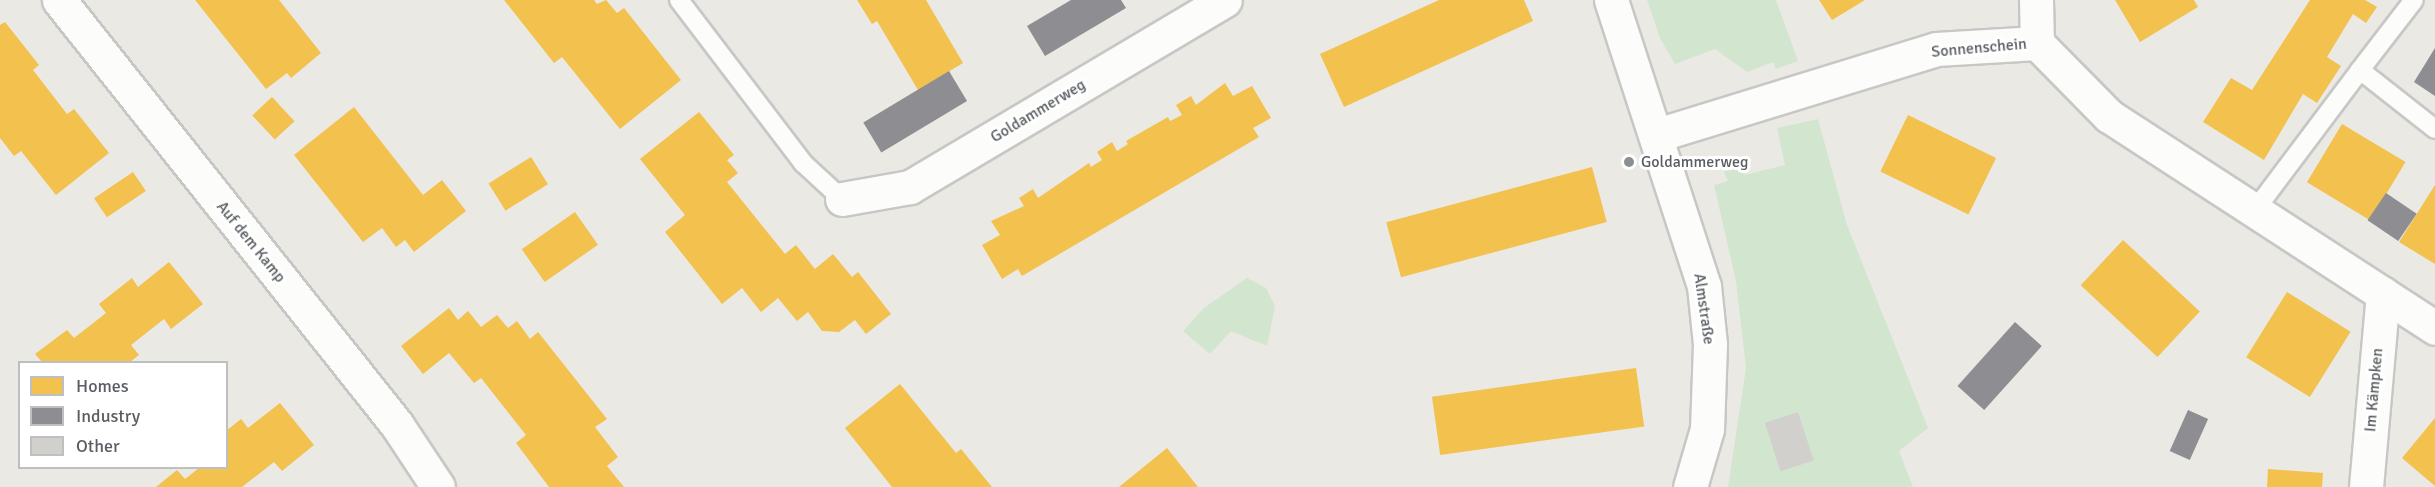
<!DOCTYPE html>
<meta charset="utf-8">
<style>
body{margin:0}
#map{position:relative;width:2435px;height:487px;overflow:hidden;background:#eae9e4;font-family:Signika,sans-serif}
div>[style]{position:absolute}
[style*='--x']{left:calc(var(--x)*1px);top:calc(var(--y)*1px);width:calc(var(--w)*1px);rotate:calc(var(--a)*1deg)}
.green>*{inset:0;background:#d2e6cf}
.homes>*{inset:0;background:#f2c14e;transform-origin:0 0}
.industry>*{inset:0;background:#8d8d92;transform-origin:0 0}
.building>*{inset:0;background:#d1d0cd;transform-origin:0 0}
.roads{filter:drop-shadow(2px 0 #c7c7c6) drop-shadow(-2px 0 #c7c7c6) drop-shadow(0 2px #c7c7c6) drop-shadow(0 -2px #c7c7c6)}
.lane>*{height:18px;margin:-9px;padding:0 9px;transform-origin:9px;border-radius:9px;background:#fcfcfb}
.street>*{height:33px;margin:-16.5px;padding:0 16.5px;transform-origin:16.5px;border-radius:16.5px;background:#fcfcfb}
.dots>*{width:16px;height:16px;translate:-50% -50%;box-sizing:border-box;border:3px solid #fff;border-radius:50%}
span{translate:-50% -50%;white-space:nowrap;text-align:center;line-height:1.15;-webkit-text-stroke:6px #fff;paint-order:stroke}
.street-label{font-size:16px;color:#5a5e62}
.poi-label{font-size:16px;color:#5a5e62}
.left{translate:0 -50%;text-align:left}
.legend{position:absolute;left:18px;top:361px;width:210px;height:108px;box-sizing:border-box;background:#fff;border:2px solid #bdbfc0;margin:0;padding:8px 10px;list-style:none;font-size:18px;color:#5a5e62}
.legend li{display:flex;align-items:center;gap:12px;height:30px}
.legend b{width:30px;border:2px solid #bdbfc0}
</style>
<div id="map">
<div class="green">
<div style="clip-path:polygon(1647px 0,1776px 0,1798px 61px,1776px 69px,1773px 62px,1747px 72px,1715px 49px,1675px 64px,1660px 38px)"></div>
<div style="clip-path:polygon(1818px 119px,1847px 225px,1928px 428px,1899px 451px,1913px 487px,1728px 487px,1746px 368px,1736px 281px,1714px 185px,1728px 181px,1724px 172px,1741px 166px,1745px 175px,1785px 165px,1777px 128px)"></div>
<div style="clip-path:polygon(1247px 278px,1266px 288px,1275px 306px,1267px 346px,1231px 331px,1210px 354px,1183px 331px,1204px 308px)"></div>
</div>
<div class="homes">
<div style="clip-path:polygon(195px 0,279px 0,321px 53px,291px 78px,287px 73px,266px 89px)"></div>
<div style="clip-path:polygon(504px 0,594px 0,597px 4px,606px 0,617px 13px,624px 8px,681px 80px,620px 129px,562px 57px,554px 63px)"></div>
<div style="clip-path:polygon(857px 0,926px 0,963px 63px,918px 90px,877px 21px,872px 24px)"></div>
<div style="clip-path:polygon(1439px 0,1524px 0,1533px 21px,1344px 107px,1320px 54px)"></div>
<div style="clip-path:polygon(1819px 0,1865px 0,1832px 20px)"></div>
<div style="clip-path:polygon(2115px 0,2194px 0,2198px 7px,2140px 42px)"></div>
<div style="clip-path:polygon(2310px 0,2365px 0,2377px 7px,2366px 23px,2353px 14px,2327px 57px,2341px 66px,2317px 103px,2303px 94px,2264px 160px,2203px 122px,2231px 78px,2252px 90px)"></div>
<div style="clip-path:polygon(5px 22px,39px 65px,33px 70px,67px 114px,74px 109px,109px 153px,56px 195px,21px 151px,14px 156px,0 138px,0 25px)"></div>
<div style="clip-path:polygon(1225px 83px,1233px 96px,1252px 86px,1271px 118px,1253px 128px,1259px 137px,1022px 276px,1018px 269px,1002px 279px,982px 245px,1000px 235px,991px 221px,1024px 206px,1019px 198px,1033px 189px,1038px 198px,1089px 163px,1091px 167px,1102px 160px,1097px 152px,1112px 142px,1117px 151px,1128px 144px,1126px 141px,1168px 117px,1170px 121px,1182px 115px,1176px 105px,1191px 96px,1196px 105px)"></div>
<div style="left:272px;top:97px;width:33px;height:27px;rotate:47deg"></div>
<div style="clip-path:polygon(354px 107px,423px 195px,442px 180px,466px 211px,414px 252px,405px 240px,396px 247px,382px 228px,363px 242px,294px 155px)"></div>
<div style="clip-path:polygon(699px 112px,734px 155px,727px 160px,738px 173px,727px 182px,785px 254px,796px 245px,815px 269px,833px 254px,852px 277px,858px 272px,891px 314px,866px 334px,855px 320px,839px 332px,822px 331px,808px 312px,797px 321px,778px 298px,761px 312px,742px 288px,722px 304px,665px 232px,685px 215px,640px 159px)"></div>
<div style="left:1908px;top:115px;width:98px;height:63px;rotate:26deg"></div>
<div style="left:2342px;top:124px;width:74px;height:68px;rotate:31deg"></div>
<div style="left:531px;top:157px;width:32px;height:50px;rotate:58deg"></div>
<div style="left:1592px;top:167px;width:57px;height:213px;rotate:75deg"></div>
<div style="left:133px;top:172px;width:23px;height:47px;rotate:56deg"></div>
<div style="clip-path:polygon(2435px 185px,2435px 264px,2399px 242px)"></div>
<div style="left:575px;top:212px;width:40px;height:65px;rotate:55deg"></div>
<div style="left:2123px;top:240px;width:105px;height:62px;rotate:43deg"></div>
<div style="clip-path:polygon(169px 262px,203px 304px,171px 329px,164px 319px,131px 345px,139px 355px,130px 362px,42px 362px,35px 354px,67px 330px,74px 338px,106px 313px,99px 304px,132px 278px,138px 287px)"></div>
<div style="left:2287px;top:292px;width:75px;height:77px;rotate:32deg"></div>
<div style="clip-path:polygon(449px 308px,458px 320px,468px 311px,481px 327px,497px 315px,508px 328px,517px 321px,530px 339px,538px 332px,607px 419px,595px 427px,618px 457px,607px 466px,624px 487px,549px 487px,516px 443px,526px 435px,481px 378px,474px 383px,449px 353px,423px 374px,401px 346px)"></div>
<div style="left:1636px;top:368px;width:59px;height:206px;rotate:82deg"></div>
<div style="clip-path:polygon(900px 384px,956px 453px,961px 449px,992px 487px,892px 487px,845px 428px)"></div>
<div style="clip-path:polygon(280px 403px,314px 445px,282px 471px,274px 462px,242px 487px,156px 487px,177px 470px,185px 479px,199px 468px,226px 468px,226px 431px,241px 419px,248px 428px)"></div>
<div style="clip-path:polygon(2435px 418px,2435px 486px,2402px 458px)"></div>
<div style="clip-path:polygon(1167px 448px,1198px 487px,1119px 487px)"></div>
<div style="clip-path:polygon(2268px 469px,2323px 473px,2322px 487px,2267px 487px)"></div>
</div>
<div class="industry">
<div style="clip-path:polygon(1071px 0,1121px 0,1126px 8px,1045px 56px,1027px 26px)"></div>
<div style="clip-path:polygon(2435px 48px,2435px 96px,2414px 82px)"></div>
<div style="left:949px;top:71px;width:35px;height:100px;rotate:59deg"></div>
<div style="left:2386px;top:193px;width:37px;height:33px;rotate:34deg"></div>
<div style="left:2015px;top:322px;width:36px;height:86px;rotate:42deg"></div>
<div style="left:2188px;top:410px;width:22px;height:45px;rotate:24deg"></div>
</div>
<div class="building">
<div style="left:1798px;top:412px;width:51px;height:35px;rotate:72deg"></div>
</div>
<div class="roads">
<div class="lane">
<div style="--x:679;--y:0;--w:205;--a:52.7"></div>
<div style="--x:803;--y:163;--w:53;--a:42.7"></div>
<div style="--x:2360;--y:70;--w:88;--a:-52.4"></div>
<div style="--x:2255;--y:210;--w:175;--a:-53.1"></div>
<div style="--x:2360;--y:70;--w:95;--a:38.2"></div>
</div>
<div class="street">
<div style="--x:59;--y:0;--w:543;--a:51.5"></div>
<div style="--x:397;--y:425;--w:74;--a:56.5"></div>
<div style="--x:1611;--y:0;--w:301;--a:72"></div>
<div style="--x:1704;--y:286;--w:58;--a:84.1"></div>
<div style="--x:1710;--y:344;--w:85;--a:92"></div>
<div style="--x:1707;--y:429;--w:60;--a:106.3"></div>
<div style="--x:2036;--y:0;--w:43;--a:88.7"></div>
<div style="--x:1657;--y:135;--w:292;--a:-17.1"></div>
<div style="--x:1936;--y:49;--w:101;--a:-3.4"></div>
<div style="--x:2037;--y:43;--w:103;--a:45.4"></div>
<div style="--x:2109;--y:116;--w:389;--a:33"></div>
<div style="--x:842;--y:199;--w:69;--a:-10"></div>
<div style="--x:910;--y:187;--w:366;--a:-30.7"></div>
<div style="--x:2366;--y:487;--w:194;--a:-85"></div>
</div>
</div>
<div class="dots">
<div style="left:1629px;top:162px;background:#8c8f90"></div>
</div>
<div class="street-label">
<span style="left:1979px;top:48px;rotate:-5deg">Sonnenschein</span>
<span style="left:1038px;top:111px;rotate:-31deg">Goldammerweg</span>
<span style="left:251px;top:242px;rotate:51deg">Auf dem Kamp</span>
<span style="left:1704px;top:309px;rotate:82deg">Almstraße</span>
<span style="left:2374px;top:390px;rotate:-85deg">Im Kämpken</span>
</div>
<div class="poi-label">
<span class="left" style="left:1641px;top:162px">Goldammerweg</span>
</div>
<ul class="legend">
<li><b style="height:16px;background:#f2c14e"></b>Homes</li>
<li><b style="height:16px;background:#8d8d92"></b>Industry</li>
<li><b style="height:16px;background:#d1d0cd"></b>Other</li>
</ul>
</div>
